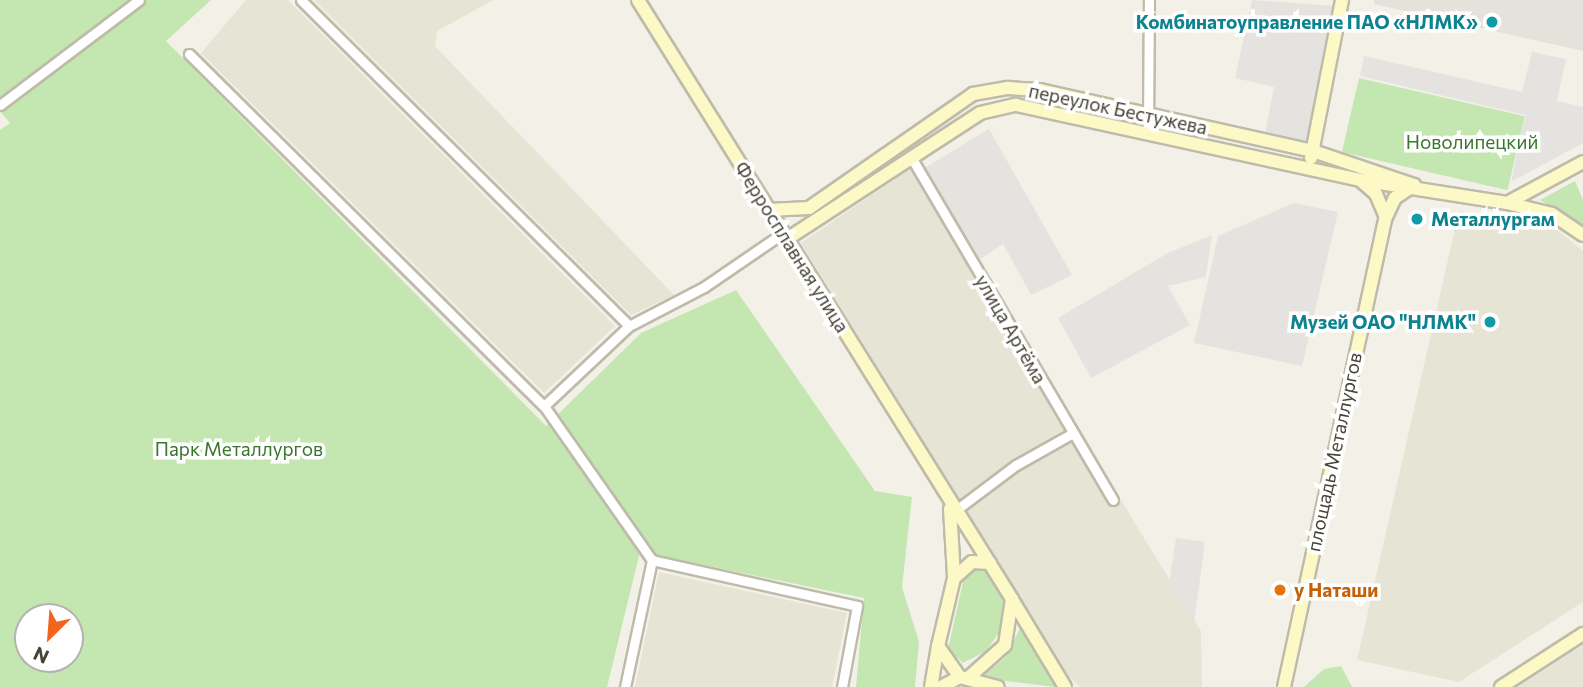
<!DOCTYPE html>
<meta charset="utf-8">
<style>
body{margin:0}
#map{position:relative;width:1583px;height:687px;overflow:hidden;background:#f3f1e7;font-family:Commissioner,sans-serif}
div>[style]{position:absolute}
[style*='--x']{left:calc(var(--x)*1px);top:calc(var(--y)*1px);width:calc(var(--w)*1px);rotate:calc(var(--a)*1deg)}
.residential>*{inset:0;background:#e6e4d5}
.industrial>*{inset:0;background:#e5e2dc}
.green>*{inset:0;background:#c4e6b1;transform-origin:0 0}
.parking>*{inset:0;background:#e4e3df}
.roads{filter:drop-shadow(2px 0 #bebbaa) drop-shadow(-2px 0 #bebbaa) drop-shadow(0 2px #bebbaa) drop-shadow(0 -2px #bebbaa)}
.street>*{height:9px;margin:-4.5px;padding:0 4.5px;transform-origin:4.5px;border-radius:4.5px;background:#fff}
.secondary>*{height:12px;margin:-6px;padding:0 6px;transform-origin:6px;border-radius:6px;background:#fcf9c7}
.dots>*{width:19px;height:19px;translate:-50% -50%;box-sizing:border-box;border:4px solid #fff;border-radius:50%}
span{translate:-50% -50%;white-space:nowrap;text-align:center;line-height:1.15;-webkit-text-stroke:7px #fff;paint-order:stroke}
.culture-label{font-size:19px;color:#0d838f;font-weight:700}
.right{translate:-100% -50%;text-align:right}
.left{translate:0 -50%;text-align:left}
.street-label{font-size:19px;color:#454236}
.park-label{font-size:19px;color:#3a752c}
.food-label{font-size:19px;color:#c56008;font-weight:700}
.north{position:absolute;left:14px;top:603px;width:70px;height:70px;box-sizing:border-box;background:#fff;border:2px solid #b5b3af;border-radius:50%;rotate:205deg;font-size:19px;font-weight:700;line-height:28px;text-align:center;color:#454236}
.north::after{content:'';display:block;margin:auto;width:24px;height:32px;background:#f2651f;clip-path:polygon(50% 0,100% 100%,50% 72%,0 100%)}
</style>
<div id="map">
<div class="residential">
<div style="clip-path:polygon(246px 0,288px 0,615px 326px,544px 393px,201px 53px)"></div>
<div style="clip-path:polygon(314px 0,493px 0,437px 31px,435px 46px,674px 295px,631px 315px)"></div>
<div style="clip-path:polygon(916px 165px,1201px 631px,1202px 687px,1080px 687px,1068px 675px,801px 243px)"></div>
<div style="clip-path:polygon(1459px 211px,1548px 222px,1583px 251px,1583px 602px,1459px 682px,1357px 660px)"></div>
<div style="clip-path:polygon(659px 572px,847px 613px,832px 687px,635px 687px)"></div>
<div style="clip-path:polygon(1583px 645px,1583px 687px,1518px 687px)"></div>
</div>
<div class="industrial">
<div style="clip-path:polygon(1374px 0,1583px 0,1583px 51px,1374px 4px)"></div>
</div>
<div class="green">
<div style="clip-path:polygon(evenodd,0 0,211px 0,166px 41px,546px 426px,641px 333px,736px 290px,875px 491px,912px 497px,902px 587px,919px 642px,915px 687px,856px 687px,864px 598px,640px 552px,607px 687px,0 687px,0 130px,10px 123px,0 111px,0 0,28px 617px,70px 617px,70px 659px,28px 659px,28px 617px)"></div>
<div style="left:1359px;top:78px;width:170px;height:76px;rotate:13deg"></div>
<div style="clip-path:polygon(1575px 181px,1583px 200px,1583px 225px,1540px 200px)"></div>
<div style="clip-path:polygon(977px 569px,988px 572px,1006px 605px,1003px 627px,986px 651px,963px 663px,948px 649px,965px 573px)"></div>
<div style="clip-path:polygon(1021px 626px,1056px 687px,981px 678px,1006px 657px)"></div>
<div style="clip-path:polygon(1341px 666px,1352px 687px,1304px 687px,1324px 669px)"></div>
</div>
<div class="parking">
<div style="clip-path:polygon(1252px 0,1334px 6px,1308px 142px,1265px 133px,1274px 87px,1235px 78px)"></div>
<div style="clip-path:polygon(1532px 52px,1566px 59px,1557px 101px,1583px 107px,1583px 143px,1511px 182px,1525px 115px,1360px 76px,1364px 56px,1522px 92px)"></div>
<div style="clip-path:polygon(989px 129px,1072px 275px,1031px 295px,1003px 244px,976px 262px,921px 170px)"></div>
<div style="clip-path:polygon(1294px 203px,1338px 212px,1302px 366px,1194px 343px,1218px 236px)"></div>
<div style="clip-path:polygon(1212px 235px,1206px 277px,1168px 286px,1190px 325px,1091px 378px,1058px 318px,1168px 253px)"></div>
<div style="clip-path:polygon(1176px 538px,1205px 542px,1194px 623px,1169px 585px)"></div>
</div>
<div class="roads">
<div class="street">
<div style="--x:301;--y:0;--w:462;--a:44.8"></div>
<div style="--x:189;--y:54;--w:500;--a:44.8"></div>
<div style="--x:544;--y:406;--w:188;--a:55"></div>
<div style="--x:652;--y:560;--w:210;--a:12.6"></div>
<div style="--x:857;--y:606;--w:82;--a:100.5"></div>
<div style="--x:0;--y:105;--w:174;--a:-37.1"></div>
<div style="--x:1148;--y:132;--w:132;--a:-89.6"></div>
<div style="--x:911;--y:157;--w:398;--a:59.5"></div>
<div style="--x:544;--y:406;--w:117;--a:-43.3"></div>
<div style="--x:629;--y:326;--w:85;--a:-27.5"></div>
<div style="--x:704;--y:287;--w:96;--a:-34.4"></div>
<div style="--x:956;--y:510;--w:75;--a:-36.9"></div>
<div style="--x:1016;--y:465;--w:65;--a:-29.3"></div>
<div style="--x:625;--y:687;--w:130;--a:-78"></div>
</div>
<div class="secondary">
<div style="--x:638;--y:0;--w:706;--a:58.02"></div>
<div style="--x:1012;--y:599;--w:47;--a:98.7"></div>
<div style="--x:1005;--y:645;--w:51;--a:138.2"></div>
<div style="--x:1311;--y:158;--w:161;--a:-78.9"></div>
<div style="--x:1360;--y:180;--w:149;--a:8.9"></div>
<div style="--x:1507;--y:203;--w:46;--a:13.7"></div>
<div style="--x:1552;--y:214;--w:37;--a:34"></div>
<div style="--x:1507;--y:203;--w:86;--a:-28.3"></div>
<div style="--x:768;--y:210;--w:41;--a:-2.8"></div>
<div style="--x:809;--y:208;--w:200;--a:-34.8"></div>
<div style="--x:973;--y:94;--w:36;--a:-10"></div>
<div style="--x:1008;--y:88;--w:32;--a:4"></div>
<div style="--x:1040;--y:90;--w:280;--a:12.6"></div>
<div style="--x:1313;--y:151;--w:107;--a:18.6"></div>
<div style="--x:787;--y:239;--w:230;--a:-33.1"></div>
<div style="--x:980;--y:113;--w:37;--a:-13"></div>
<div style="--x:1016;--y:105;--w:352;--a:12.3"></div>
<div style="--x:1360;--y:180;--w:21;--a:41"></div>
<div style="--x:1376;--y:194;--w:25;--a:67"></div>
<div style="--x:950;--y:509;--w:68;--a:86.6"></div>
<div style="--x:990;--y:563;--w:18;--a:-177"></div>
<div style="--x:972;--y:562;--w:24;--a:138"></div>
<div style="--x:954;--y:578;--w:70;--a:103.2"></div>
<div style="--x:938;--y:646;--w:38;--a:55"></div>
<div style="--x:960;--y:677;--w:39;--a:15"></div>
<div style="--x:1013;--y:601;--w:100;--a:58.8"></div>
<div style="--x:931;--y:687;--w:42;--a:-80.3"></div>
<div style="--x:941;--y:687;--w:21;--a:-28"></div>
<div style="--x:1284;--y:687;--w:481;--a:-77.8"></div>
<div style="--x:1386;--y:217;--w:21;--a:-65"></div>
<div style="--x:1395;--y:198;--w:23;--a:-34"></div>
<div style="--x:1501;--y:687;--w:98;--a:-32.9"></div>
</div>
</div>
<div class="dots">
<div style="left:1492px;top:22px;background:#0f9aa8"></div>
<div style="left:1417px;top:219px;background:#0f9aa8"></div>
<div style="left:1490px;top:322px;background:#0f9aa8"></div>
<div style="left:1280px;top:590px;background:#e8710a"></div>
</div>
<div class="culture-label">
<span class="right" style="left:1478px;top:22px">Комбинатоуправление ПАО «НЛМК»</span>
<span class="left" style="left:1431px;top:219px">Металлургам</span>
<span class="right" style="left:1476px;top:322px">Музей ОАО "НЛМК"</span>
</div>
<div class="street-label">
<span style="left:1118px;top:109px;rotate:12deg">переулок Бестужева</span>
<span style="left:792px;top:247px;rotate:58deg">Ферросплавная улица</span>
<span style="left:1011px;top:329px;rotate:60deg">улица Артёма</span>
<span style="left:1334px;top:452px;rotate:-78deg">площадь Металлургов</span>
</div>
<div class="park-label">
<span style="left:1472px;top:142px">Новолипецкий</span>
<span style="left:239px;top:449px">Парк Металлургов</span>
</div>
<div class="food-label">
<span class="left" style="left:1294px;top:590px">у Наташи</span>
</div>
<div class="north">N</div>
</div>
